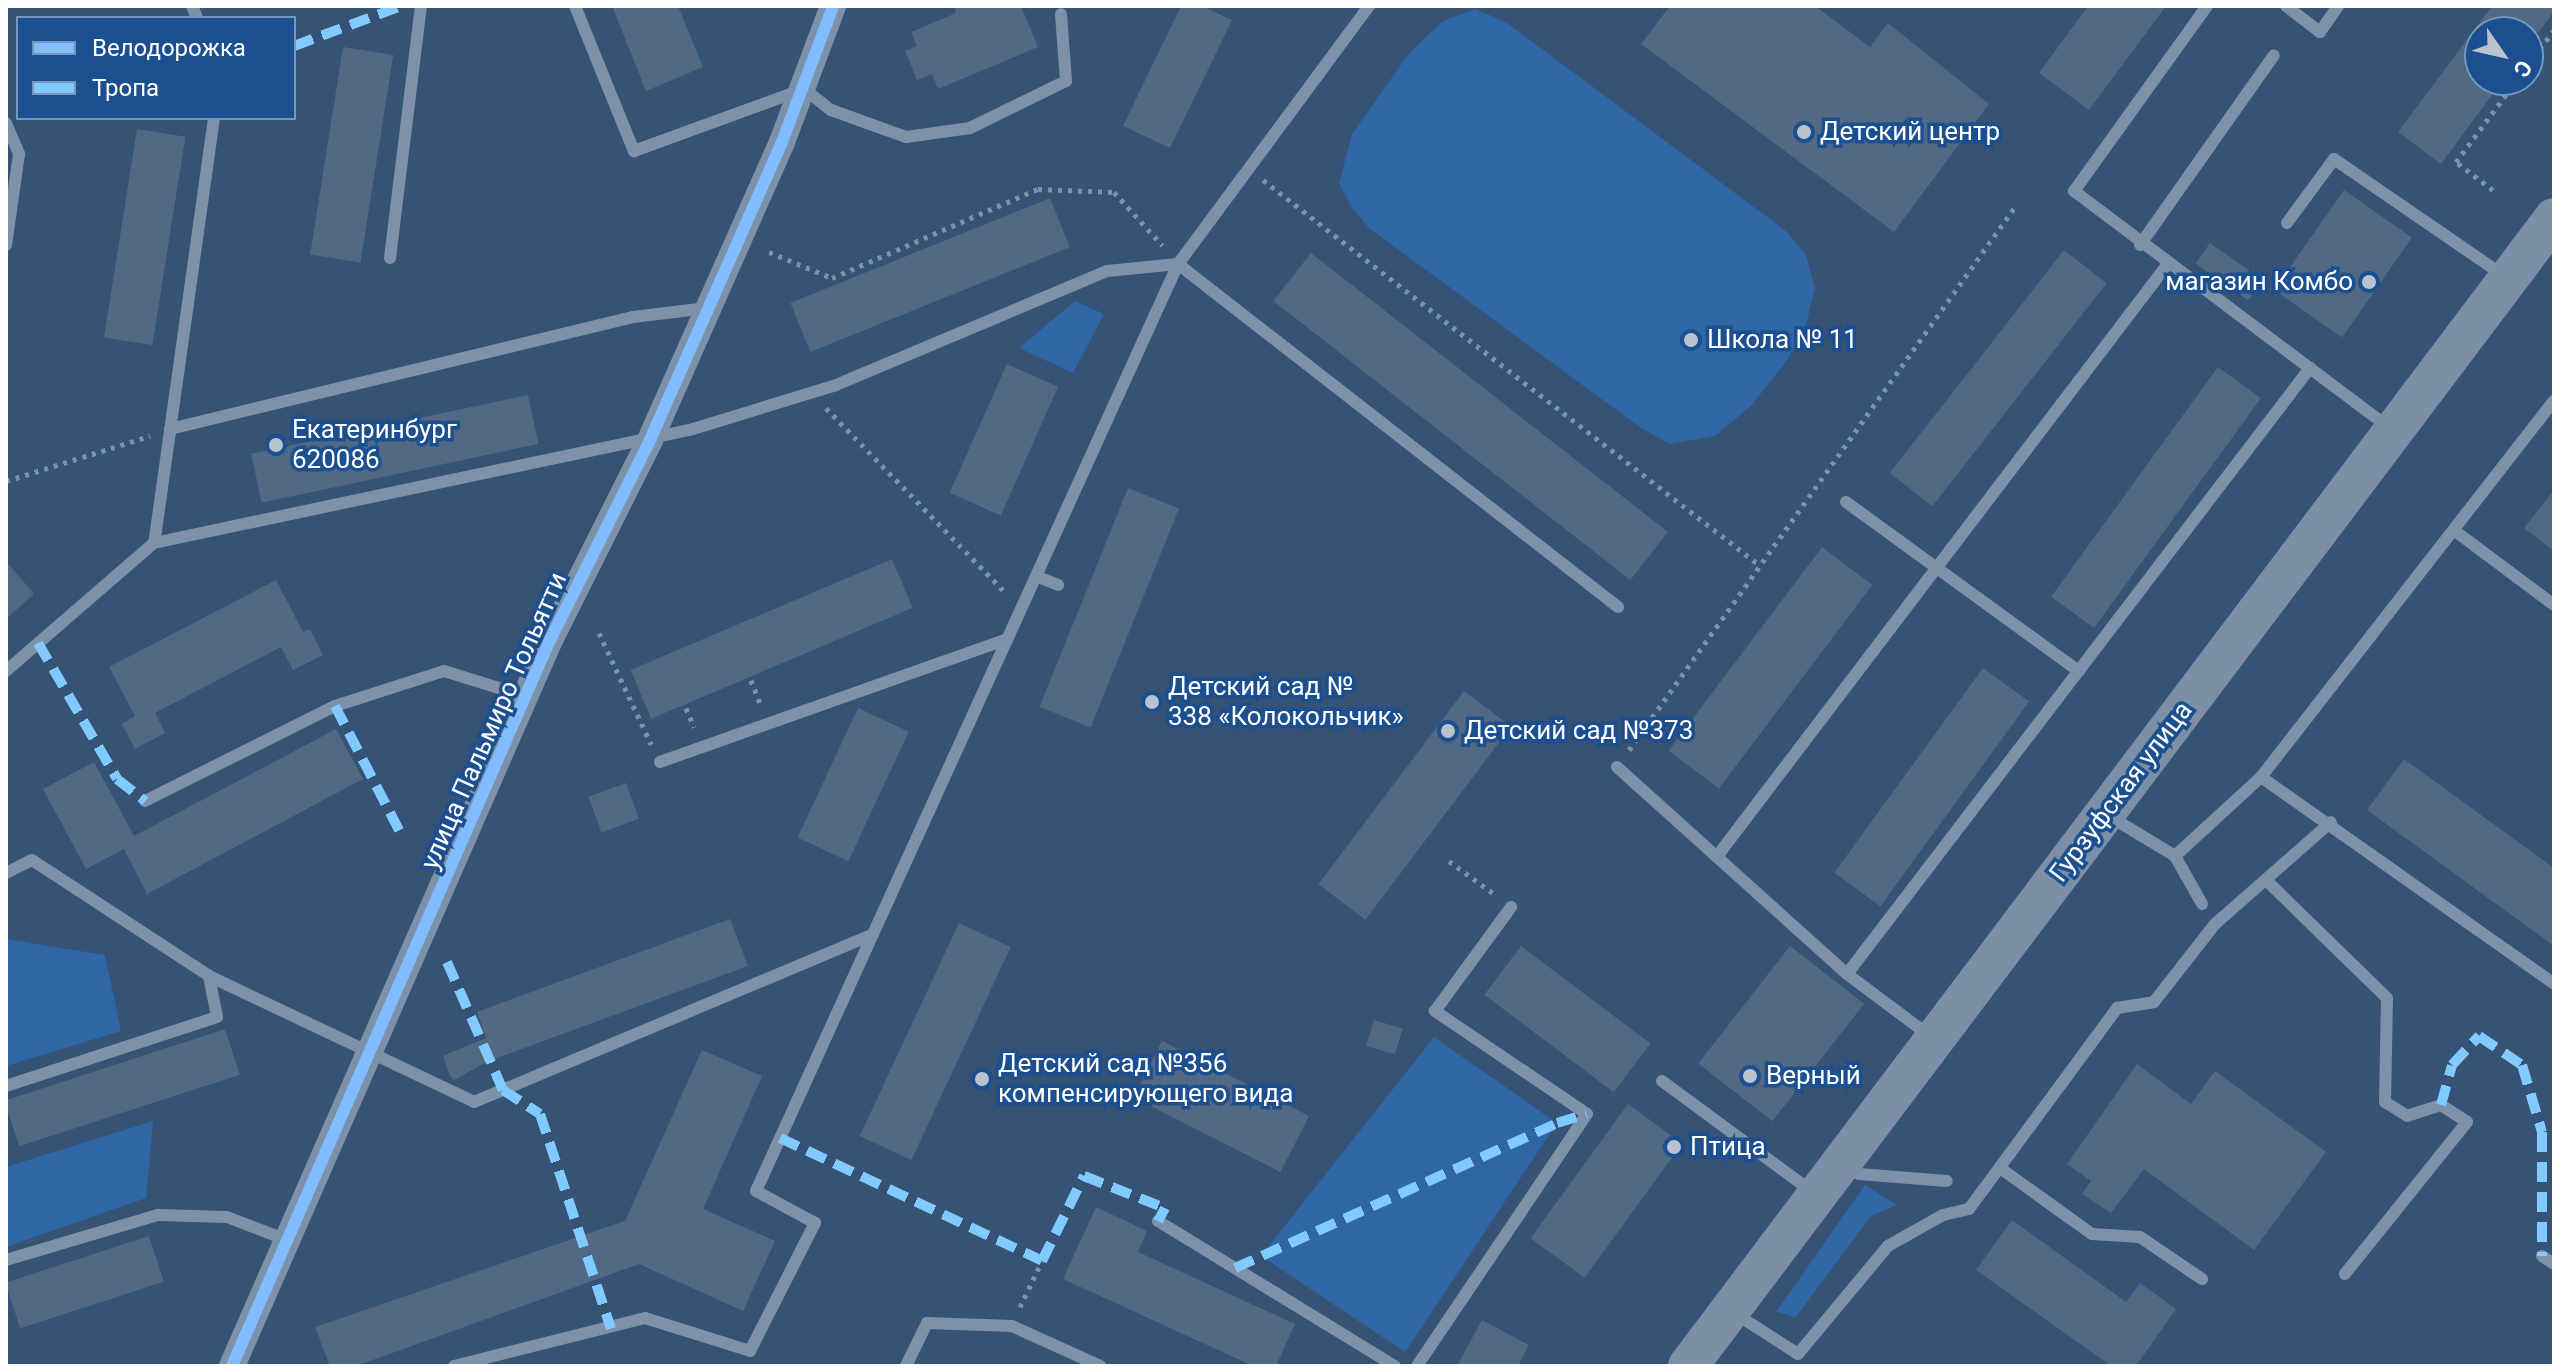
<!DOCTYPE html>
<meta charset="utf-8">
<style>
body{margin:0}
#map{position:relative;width:2560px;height:1372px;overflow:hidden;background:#365274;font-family:Roboto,sans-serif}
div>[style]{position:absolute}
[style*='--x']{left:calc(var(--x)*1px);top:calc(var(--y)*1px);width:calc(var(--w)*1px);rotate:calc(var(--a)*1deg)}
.green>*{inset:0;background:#2f66a5}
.building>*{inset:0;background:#526984;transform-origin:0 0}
.path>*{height:5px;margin-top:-2.5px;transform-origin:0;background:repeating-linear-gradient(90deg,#7d92a8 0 4px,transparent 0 10px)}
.lane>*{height:12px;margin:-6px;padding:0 6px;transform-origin:6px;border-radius:6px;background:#7d92a8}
.street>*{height:26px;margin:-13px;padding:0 13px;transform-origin:13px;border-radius:13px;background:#7d92a8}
.primary>*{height:40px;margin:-20px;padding:0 20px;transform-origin:20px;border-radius:20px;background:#7d8ea7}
.quiet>*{height:10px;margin-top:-5px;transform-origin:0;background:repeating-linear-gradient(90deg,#80caff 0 20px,transparent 0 30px)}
.cycleway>*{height:12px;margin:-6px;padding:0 6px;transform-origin:6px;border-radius:6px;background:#80bcff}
.dots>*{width:22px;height:22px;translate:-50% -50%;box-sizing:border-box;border:4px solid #1b4f8f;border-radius:50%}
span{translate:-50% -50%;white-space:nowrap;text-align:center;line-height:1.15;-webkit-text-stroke:7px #1b4f8f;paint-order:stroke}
.poi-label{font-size:26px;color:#fff}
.left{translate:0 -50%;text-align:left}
.right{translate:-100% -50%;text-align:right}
.street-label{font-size:26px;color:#fff}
.frame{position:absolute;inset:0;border:8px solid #fff;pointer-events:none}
.legend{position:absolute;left:16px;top:16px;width:280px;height:104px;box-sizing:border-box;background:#1b4f8f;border:2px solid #7695bc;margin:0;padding:10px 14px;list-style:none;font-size:24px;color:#fff}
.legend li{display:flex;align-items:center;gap:16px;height:40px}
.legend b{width:40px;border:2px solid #7695bc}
.north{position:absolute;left:2464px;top:16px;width:80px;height:80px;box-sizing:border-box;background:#1b4f8f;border:2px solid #7695bc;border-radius:50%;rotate:124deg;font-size:22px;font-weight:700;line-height:32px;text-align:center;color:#fff}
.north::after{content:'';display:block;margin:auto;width:28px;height:36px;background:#b9c2ce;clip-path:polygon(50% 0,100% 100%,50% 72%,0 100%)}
</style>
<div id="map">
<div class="green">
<div style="clip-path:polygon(1475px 9px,1506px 22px,1786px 231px,1806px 255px,1815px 288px,1806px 325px,1788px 359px,1751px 406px,1715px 436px,1670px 444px,1641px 428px,1369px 228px,1352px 208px,1339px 183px,1352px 134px,1410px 52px,1443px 21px)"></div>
<div style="clip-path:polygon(1075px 301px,1104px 314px,1073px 373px,1019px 348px)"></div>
<div style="clip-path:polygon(6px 939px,105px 955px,121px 1031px,6px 1066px)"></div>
<div style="clip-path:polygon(1434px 1037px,1557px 1123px,1405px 1352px,1261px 1256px)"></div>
<div style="clip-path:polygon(153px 1121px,146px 1198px,6px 1247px,6px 1167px)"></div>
<div style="clip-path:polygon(1865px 1185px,1897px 1205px,1871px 1216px,1796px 1317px,1776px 1312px)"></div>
</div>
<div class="building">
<div style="clip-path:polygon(612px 6px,678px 6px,703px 67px,646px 91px)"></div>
<div style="clip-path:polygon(954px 6px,1021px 6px,1038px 47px,938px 89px,932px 74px,917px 80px,905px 51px,917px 46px,911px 32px,956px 13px)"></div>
<div style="clip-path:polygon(1181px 6px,1202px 6px,1232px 20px,1170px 148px,1123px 126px)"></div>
<div style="clip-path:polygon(1670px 6px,1815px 6px,1870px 47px,1888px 23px,1989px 104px,1894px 232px,1641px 44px)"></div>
<div style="clip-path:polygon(2088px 6px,2166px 6px,2089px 110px,2039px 73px)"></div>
<div style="clip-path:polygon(2492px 6px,2554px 6px,2554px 11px,2539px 32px,2480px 32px,2480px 80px,2503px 80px,2441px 164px,2398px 132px)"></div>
<div style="left:343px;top:47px;width:51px;height:210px;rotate:9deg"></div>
<div style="left:137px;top:129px;width:49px;height:211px;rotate:9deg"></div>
<div style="left:2344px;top:190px;width:83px;height:122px;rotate:35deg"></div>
<div style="left:1050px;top:198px;width:53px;height:280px;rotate:68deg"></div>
<div style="left:2210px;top:243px;width:64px;height:25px;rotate:35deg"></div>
<div style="left:2064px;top:250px;width:54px;height:283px;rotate:38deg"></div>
<div style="left:1311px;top:253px;width:453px;height:61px;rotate:38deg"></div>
<div style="left:1007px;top:364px;width:56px;height:141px;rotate:24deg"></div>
<div style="left:2218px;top:367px;width:53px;height:284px;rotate:36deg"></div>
<div style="left:528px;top:395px;width:50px;height:283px;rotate:78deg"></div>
<div style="left:1128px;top:488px;width:55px;height:236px;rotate:22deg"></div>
<div style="clip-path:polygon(2554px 490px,2554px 551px,2524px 528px)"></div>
<div style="left:1822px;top:547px;width:63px;height:255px;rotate:37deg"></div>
<div style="left:892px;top:559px;width:53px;height:284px;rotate:67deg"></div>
<div style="clip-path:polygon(6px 561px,34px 594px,6px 619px)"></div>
<div style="clip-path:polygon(276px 580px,303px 632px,310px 629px,323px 655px,293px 670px,281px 647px,155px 713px,165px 733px,135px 749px,122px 724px,135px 716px,109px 667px)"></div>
<div style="left:1983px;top:668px;width:57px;height:253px;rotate:36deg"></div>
<div style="left:1464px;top:691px;width:59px;height:242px;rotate:37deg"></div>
<div style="left:858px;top:708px;width:56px;height:143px;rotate:25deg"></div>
<div style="clip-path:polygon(336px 729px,363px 779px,147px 894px,124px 849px,86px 869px,43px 789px,94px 762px,134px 836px)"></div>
<div style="clip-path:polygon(2404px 759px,2554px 868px,2554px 946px,2367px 810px)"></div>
<div style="left:626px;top:783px;width:38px;height:40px;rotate:70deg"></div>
<div style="clip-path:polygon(730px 919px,748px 966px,486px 1062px,454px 1080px,450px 1075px,443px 1056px,486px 1038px,477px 1012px)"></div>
<div style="left:959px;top:923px;width:57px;height:235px;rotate:25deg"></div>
<div style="left:1521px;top:946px;width:162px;height:61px;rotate:37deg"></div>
<div style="left:1790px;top:946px;width:94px;height:149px;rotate:38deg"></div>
<div style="left:1374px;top:1020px;width:30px;height:27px;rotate:17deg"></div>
<div style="left:225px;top:1029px;width:48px;height:232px;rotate:72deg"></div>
<div style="left:1162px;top:1041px;width:165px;height:63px;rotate:27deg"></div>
<div style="clip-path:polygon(702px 1050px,762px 1076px,703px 1209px,775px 1241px,743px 1311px,639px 1264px,356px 1366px,330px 1366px,315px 1327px,625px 1221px)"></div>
<div style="clip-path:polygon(2137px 1064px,2191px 1104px,2215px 1071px,2326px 1152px,2254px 1250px,2144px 1169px,2111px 1213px,2082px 1194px,2091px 1181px,2067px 1164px)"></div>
<div style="left:1628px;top:1104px;width:67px;height:166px;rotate:36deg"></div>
<div style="clip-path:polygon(1096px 1207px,1147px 1231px,1138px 1252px,1295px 1324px,1276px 1366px,1253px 1366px,1063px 1279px)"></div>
<div style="clip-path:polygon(2012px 1220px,2126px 1302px,2140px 1283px,2176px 1309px,2136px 1366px,2111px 1366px,1976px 1270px)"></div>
<div style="left:149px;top:1236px;width:48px;height:151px;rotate:72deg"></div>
<div style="clip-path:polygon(1482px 1320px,1529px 1345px,1518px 1366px,1457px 1366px)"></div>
</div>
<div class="path">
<div style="--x:2528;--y:65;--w:44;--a:-53.4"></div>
<div style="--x:1263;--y:180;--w:626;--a:37.8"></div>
<div style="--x:2493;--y:190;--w:46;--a:-142.9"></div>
<div style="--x:2456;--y:162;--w:102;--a:-53.4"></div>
<div style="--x:769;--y:252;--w:68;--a:22.4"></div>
<div style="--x:832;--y:278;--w:224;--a:-23.4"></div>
<div style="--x:1038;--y:189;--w:76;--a:2.3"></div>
<div style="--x:1114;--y:192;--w:72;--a:47.8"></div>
<div style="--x:826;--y:408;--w:258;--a:45.8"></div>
<div style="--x:6;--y:481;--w:151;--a:-17.4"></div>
<div style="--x:599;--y:633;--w:123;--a:64.9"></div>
<div style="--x:751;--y:680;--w:26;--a:69"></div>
<div style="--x:686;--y:708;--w:21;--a:67"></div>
<div style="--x:1629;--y:750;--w:670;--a:-54.6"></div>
<div style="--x:1449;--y:861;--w:59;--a:36.1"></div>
<div style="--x:1020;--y:1307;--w:51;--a:-64.4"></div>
</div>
<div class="lane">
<div style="--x:192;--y:6;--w:13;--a:67"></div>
<div style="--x:575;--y:6;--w:157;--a:67.9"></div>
<div style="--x:634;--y:151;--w:181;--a:-20"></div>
<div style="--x:804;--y:89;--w:34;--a:38"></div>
<div style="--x:831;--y:110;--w:80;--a:19.8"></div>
<div style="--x:906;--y:137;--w:65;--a:-8"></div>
<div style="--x:970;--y:128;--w:107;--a:-26.1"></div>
<div style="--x:1066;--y:81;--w:67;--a:-94.3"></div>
<div style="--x:1369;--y:6;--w:321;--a:126.5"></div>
<div style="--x:1178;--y:264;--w:558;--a:37.94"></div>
<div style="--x:2207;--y:6;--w:228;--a:125.7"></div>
<div style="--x:2074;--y:191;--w:393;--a:36.9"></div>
<div style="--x:2286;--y:6;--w:43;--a:37.4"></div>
<div style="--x:2320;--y:32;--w:32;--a:-55"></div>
<div style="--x:214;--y:118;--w:429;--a:98"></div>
<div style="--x:154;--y:543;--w:551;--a:-11.94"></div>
<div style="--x:693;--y:429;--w:150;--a:-17.1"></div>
<div style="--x:836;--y:385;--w:294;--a:-22.8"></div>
<div style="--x:1107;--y:271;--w:71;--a:-5.6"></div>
<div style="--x:6;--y:123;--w:34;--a:67"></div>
<div style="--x:19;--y:154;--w:92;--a:98.1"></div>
<div style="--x:2287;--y:223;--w:79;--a:-53.7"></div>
<div style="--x:2334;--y:159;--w:205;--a:34.5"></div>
<div style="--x:2140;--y:245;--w:232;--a:-54.8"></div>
<div style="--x:390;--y:258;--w:254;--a:-83"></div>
<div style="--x:170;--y:429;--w:476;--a:-13.6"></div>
<div style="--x:633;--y:317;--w:75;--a:-6.9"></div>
<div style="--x:1846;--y:502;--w:288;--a:36"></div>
<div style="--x:2455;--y:531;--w:124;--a:36.8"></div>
<div style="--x:1036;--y:576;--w:24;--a:22"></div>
<div style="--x:6;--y:671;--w:196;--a:-40.9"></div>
<div style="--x:660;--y:762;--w:369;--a:-19.5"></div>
<div style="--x:1617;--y:767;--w:309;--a:42"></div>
<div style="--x:1847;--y:974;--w:104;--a:36.8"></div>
<div style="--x:2261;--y:777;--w:359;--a:35.2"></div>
<div style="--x:145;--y:801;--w:212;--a:-26.6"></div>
<div style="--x:335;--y:706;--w:114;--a:-17.8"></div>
<div style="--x:444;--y:671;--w:85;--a:17.2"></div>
<div style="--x:2109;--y:816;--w:77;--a:31.2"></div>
<div style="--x:2175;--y:856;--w:117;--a:-42.6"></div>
<div style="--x:2261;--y:777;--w:477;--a:-52.1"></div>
<div style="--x:1718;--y:855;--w:741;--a:-52.73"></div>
<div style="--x:2175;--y:856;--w:55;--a:60.6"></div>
<div style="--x:6;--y:873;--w:29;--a:-27"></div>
<div style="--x:32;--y:860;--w:212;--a:33.2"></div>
<div style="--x:2266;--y:880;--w:169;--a:44.3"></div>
<div style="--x:2387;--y:998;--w:104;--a:91.1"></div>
<div style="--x:2385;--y:1102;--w:26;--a:32"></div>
<div style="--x:2407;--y:1116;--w:36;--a:-18"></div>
<div style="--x:2441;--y:1105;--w:31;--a:33"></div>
<div style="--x:2467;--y:1122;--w:195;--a:128.8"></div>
<div style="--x:1847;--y:974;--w:763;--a:-52.62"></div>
<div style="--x:1662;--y:1081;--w:189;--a:36.4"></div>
<div style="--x:6;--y:1086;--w:222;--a:-18.1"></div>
<div style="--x:217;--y:1017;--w:42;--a:-101"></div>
<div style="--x:209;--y:976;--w:293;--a:25.4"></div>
<div style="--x:474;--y:1102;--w:433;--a:-22.8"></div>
<div style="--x:1844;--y:1166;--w:17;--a:28"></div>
<div style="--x:1859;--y:1174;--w:88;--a:4.5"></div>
<div style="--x:2000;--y:1168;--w:113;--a:35.7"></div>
<div style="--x:2092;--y:1234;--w:48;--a:3.6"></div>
<div style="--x:2140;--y:1237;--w:75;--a:34.1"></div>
<div style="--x:1158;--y:1221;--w:278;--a:31.5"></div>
<div style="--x:2542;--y:1256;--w:14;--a:34"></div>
<div style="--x:6;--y:1260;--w:159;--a:-16.5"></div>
<div style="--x:158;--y:1215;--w:69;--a:1.7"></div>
<div style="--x:227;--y:1217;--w:64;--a:21"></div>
<div style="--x:1734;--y:1313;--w:76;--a:32.6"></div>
<div style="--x:1798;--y:1354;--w:141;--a:-50.2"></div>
<div style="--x:1888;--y:1246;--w:63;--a:-29.4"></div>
<div style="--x:1943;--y:1215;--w:27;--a:-13"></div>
<div style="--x:1969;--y:1209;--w:250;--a:-53.6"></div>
<div style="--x:2117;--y:1008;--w:37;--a:-9"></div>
<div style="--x:2154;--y:1002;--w:99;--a:-52"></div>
<div style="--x:2215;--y:924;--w:154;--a:-41.3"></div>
<div style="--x:454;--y:1366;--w:197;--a:-14.1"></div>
<div style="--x:645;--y:1318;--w:110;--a:17.4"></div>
<div style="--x:750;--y:1351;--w:144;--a:-63.1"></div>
<div style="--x:815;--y:1223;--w:67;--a:-151.5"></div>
<div style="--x:756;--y:1191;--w:1019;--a:-65.52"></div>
<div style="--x:906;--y:1366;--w:48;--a:-64"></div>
<div style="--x:927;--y:1323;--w:85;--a:2"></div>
<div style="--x:1012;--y:1326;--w:97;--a:24.4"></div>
<div style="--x:1417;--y:1366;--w:304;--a:-56"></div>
<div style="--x:1587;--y:1114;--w:184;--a:-145.9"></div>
<div style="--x:1435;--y:1011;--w:129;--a:-53.8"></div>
</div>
<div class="street">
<div style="--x:232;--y:1366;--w:790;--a:-66.35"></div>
<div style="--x:549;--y:642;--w:226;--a:-63.4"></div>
<div style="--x:650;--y:440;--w:326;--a:-66.1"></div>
<div style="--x:782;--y:142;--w:145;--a:-69.4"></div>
</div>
<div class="primary">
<div style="--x:1688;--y:1366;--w:1438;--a:-52.97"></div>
</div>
<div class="quiet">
<div style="--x:294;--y:46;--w:114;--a:-20.5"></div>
<div style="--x:38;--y:643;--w:157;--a:59.8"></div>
<div style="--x:117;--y:779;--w:36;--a:38"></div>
<div style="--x:335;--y:706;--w:142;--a:62.7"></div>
<div style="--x:447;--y:962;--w:140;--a:66.4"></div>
<div style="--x:503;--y:1090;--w:44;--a:33"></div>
<div style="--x:540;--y:1114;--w:226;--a:71.7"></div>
<div style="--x:2441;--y:1105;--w:41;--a:-74.6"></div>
<div style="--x:2452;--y:1065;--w:40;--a:-47"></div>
<div style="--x:2479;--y:1036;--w:52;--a:34"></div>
<div style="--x:2522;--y:1065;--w:70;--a:73.4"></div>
<div style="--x:2542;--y:1132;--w:124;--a:90"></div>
<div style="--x:780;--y:1138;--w:289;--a:25.1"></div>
<div style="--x:1042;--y:1261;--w:95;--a:-63.7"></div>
<div style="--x:1084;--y:1176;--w:87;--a:21.6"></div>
<div style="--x:1165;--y:1208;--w:15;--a:118"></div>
<div style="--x:1235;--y:1268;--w:353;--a:-24.2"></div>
<div style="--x:1557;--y:1123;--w:31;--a:-17"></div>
</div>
<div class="cycleway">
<div style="--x:232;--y:1366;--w:790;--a:-66.35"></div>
<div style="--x:549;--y:642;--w:226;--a:-63.4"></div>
<div style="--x:650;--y:440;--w:326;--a:-66.1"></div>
<div style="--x:782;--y:142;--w:145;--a:-69.4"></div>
</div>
<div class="dots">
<div style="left:1804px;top:132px;background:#b9c2ce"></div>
<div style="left:2369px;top:282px;background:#b9c2ce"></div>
<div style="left:1691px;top:340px;background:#b9c2ce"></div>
<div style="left:276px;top:445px;background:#b9c2ce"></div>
<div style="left:1152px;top:702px;background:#b9c2ce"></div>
<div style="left:1448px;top:731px;background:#b9c2ce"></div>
<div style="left:1750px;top:1076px;background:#b9c2ce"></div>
<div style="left:982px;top:1079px;background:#b9c2ce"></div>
<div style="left:1674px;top:1147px;background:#b9c2ce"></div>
</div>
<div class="poi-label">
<span class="left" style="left:1820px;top:132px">Детский центр</span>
<span class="right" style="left:2353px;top:282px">магазин Комбо</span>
<span class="left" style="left:1707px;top:340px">Школа № 11</span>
<span class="left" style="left:292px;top:445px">Екатеринбург<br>620086</span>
<span class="left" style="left:1168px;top:702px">Детский сад №<br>338 «Колокольчик»</span>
<span class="left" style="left:1464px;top:731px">Детский сад №373</span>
<span class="left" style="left:998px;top:1079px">Детский сад №356<br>компенсирующего вида</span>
<span class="left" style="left:1766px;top:1076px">Верный</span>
<span class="left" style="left:1690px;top:1147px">Птица</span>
</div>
<div class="street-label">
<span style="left:494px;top:721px;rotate:-66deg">улица Пальмиро Тольятти</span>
<span style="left:2121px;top:792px;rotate:-53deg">Гурзуфская улица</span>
</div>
<div class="frame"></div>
<ul class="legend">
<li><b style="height:10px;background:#80bcff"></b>Велодорожка</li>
<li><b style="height:10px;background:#80caff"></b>Тропа</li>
</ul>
<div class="north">С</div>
</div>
